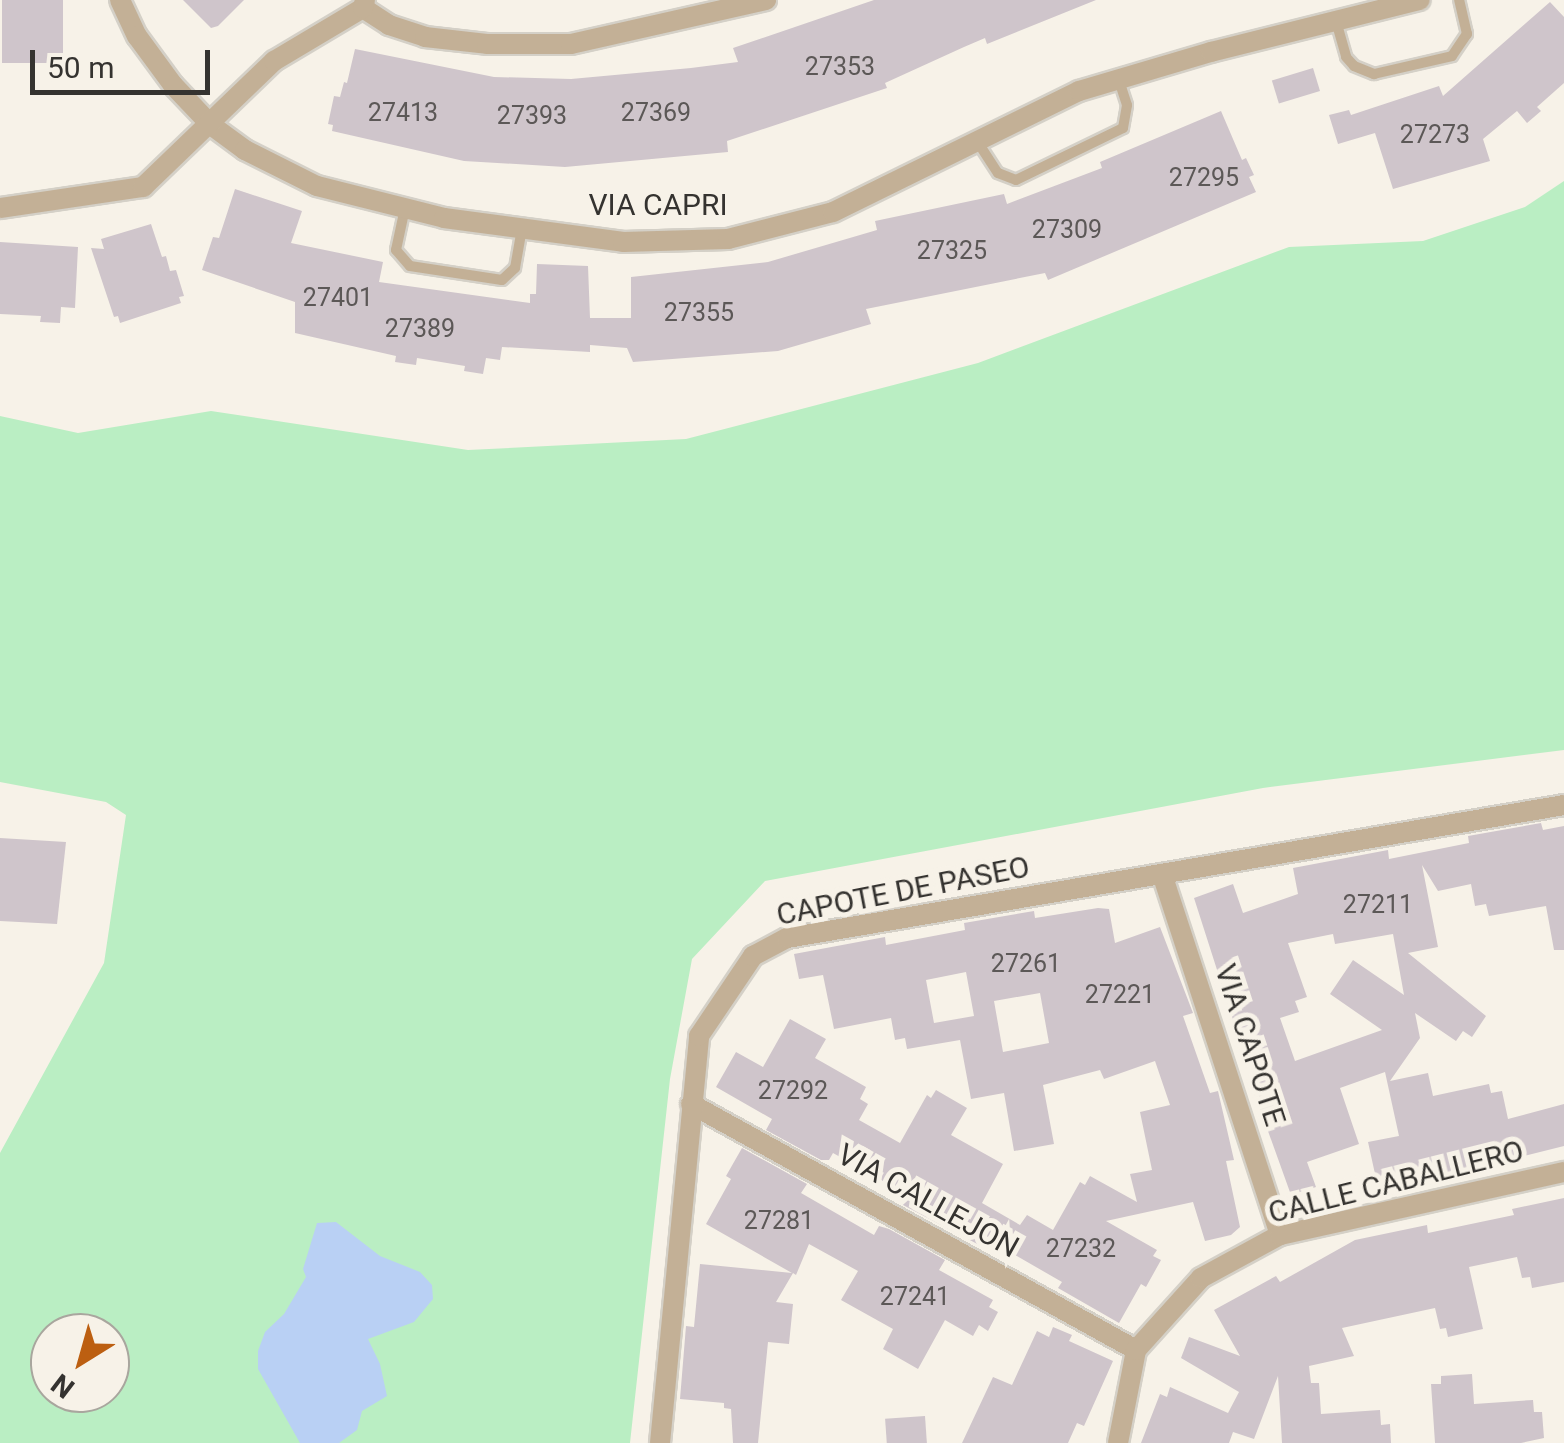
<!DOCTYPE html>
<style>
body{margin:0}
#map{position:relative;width:1564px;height:1443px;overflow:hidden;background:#f7f2e8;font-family:Roboto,sans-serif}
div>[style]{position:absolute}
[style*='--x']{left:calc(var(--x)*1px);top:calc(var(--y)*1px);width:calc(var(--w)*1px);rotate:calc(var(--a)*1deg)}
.green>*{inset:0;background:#baeec3}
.water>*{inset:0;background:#b9d0f4}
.building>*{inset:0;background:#cfc5cb;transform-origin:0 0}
.roads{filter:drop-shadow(2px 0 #d4d0c7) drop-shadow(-2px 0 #d4d0c7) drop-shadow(0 2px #d4d0c7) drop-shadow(0 -2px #d4d0c7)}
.lane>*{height:10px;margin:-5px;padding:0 5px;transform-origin:5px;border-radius:5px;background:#c3b096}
.street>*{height:20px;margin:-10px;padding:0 10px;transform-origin:10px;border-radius:10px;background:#c3b096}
span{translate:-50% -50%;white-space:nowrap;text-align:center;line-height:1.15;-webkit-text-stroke:10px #f7f2e8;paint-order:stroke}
.number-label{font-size:25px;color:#5c5857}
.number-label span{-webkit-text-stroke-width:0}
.street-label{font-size:30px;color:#353330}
.north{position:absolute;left:30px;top:1313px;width:100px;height:100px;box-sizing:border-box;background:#f7f2e8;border:2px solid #a9a69e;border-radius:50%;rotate:217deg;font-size:28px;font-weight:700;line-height:40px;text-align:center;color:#353330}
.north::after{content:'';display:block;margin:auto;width:35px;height:45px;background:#bc5f11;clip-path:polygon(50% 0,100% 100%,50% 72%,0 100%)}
.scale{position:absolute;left:30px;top:50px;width:180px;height:45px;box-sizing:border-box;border:5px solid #353330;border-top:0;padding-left:12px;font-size:30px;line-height:35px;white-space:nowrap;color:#353330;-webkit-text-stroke:8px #f7f2e8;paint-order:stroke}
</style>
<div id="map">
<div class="green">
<div style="clip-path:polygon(evenodd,1564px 181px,1564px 750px,1263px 788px,765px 881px,692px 959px,670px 1079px,630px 1443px,0 1443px,0 1153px,104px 963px,126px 815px,106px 802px,0 782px,0 416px,78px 433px,211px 411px,468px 450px,686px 439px,978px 363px,1289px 247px,1423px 241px,1525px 207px,1564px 181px,50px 1333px,110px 1333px,110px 1393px,50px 1393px,50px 1333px)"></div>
</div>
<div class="water">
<div style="clip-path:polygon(336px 1222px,380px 1256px,420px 1272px,432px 1285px,433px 1299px,414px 1322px,368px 1339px,380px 1364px,387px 1396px,362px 1411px,357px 1430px,339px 1443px,300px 1443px,258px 1369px,258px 1351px,265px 1332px,284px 1314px,306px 1277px,303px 1269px,317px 1223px)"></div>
</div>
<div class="building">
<div style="left:2px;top:0;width:61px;height:63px"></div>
<div style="clip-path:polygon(183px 0,244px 0,218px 26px,211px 28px)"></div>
<div style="clip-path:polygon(874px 0,1096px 0,987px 44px,985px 38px,964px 47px,885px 83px,887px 88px,727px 141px,728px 152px,565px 167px,464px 161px,332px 131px,333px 125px,328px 124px,334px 96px,340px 97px,344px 82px,347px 83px,355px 49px,494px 77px,571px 79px,691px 68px,738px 62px,733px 48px)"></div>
<div style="clip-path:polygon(1550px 2px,1564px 17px,1564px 83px,1537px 107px,1541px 111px,1527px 123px,1517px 111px,1483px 139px,1490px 161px,1393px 189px,1375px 133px,1338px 144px,1329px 115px,1349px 110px,1351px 115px,1439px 86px,1443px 96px)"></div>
<div style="left:1313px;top:68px;width:24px;height:43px;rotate:73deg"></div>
<div style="clip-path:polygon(1221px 111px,1242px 160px,1246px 158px,1254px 175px,1249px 177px,1256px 192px,1048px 280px,1045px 273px,866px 309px,871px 324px,778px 351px,633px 362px,627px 348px,590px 345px,590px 352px,502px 347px,500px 360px,486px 358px,483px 374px,464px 371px,465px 366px,417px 358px,416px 365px,395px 362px,396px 356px,295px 333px,295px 302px,202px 270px,213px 237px,219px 238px,235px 189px,302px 211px,291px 243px,383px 262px,379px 282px,530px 303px,530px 294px,536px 294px,537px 264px,588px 266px,590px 318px,631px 318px,631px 277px,768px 262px,877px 230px,875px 221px,1004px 194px,1007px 204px,1102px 168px,1100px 162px)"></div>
<div style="clip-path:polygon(151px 224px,162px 257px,166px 256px,170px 271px,176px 270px,184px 296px,179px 297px,181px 303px,120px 323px,118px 316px,114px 317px,91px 248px,104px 249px,101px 239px)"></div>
<div style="clip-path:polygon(0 242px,78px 247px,75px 308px,61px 307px,60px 323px,40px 322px,41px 316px,0 314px)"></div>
<div style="clip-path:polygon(evenodd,1541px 823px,1543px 830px,1564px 826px,1564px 950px,1554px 950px,1546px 906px,1489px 916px,1486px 904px,1475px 906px,1471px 884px,1438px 891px,1422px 865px,1438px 947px,1408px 953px,1486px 1016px,1472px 1037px,1463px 1031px,1456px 1041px,1415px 1013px,1420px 1038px,1390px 1081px,1428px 1073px,1433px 1096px,1489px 1084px,1491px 1093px,1502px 1091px,1508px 1119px,1564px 1104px,1564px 1146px,1439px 1177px,1438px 1170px,1377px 1183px,1368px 1142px,1399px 1136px,1385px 1072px,1340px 1088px,1359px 1144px,1307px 1162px,1316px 1187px,1291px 1195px,1259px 1106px,1262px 1105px,1255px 1083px,1259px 1082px,1238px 1025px,1235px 1026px,1194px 898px,1233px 884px,1243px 913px,1298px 894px,1293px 868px,1388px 850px,1389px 859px,1469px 843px,1468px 836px,1541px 823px,1333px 934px,1335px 944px,1393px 934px,1404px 995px,1353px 960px,1330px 994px,1382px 1030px,1295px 1061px,1280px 1018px,1299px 1012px,1295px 1001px,1307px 997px,1288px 943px,1333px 934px)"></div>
<div style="clip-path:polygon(0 838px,66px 842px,57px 924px,0 921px)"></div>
<div style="clip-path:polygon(evenodd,1098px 908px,1109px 909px,1115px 943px,1160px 927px,1193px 1013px,1183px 1016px,1210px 1093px,1218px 1091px,1234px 1160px,1226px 1161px,1240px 1227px,1231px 1235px,1205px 1241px,1193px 1202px,1106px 1221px,1157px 1250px,1153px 1256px,1161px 1260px,1146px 1287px,1141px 1284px,1119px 1323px,1058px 1288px,1062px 1282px,989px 1240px,985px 1248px,903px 1205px,908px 1195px,833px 1153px,829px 1160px,821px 1160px,766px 1130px,772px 1119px,716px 1087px,736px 1052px,763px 1067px,790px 1019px,826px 1039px,815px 1058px,866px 1087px,860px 1099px,868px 1104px,859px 1120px,900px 1143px,927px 1095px,931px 1098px,936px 1090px,967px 1108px,951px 1135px,1003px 1164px,982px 1203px,1020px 1225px,1027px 1215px,1053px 1230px,1080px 1182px,1085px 1185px,1090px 1176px,1137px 1202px,1130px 1174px,1152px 1170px,1140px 1112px,1170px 1105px,1155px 1061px,1104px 1079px,1100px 1070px,1043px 1085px,1054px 1144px,1014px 1151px,1004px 1093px,971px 1099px,960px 1040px,907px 1049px,905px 1038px,895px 1040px,891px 1018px,834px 1029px,823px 975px,799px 979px,794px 954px,885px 937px,886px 945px,965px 930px,964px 923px,1034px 911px,1035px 918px,1098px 908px,966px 972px,974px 1016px,934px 1023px,926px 980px,966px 972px,1098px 908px,1040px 993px,1049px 1043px,1003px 1052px,994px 1001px,1040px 993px)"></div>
<div style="clip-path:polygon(742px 1148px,807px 1184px,801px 1193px,874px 1235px,879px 1226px,889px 1229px,945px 1260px,939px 1270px,993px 1300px,989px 1307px,998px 1312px,988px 1331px,979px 1325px,973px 1336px,945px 1320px,918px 1369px,883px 1349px,893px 1329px,841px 1300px,858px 1271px,809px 1244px,796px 1275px,793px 1273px,776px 1302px,793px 1304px,789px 1344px,768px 1342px,758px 1443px,733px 1443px,731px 1409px,724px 1408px,724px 1403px,680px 1399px,686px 1326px,694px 1327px,700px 1264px,792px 1273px,706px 1224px,731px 1179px,726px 1176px)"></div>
<div style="clip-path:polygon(1564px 1198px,1564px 1282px,1532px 1288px,1530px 1277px,1522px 1278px,1517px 1257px,1469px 1267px,1483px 1329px,1448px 1337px,1446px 1328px,1440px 1329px,1435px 1308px,1342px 1328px,1354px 1356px,1309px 1366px,1311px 1383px,1319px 1383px,1321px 1414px,1380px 1410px,1381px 1425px,1390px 1424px,1391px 1443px,1282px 1443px,1278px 1376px,1254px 1439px,1233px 1432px,1229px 1443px,1141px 1443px,1160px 1394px,1167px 1397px,1170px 1387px,1228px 1413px,1239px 1392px,1181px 1358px,1189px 1337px,1240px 1356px,1214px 1310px,1276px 1276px,1280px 1282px,1355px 1240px,1427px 1225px,1428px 1233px,1514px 1215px,1512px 1209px)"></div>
<div style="clip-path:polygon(1053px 1327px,1072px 1335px,1069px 1341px,1113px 1361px,1084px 1426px,1077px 1423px,1068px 1443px,962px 1443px,993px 1377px,1012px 1385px,1037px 1331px,1049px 1337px)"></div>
<div style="clip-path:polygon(1472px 1374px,1474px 1404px,1533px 1400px,1534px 1412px,1542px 1412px,1544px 1438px,1521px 1443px,1435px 1443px,1431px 1384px,1441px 1384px,1441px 1376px)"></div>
<div style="left:925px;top:1416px;width:27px;height:40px;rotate:86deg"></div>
</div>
<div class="roads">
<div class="lane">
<div style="--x:1336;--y:21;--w:37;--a:74"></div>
<div style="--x:1346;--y:57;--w:12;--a:48"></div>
<div style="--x:1354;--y:66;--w:22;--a:22"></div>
<div style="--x:1374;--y:74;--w:80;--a:-13"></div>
<div style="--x:1452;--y:56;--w:27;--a:-56"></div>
<div style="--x:1467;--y:34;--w:35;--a:-103"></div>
<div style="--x:977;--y:141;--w:38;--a:57"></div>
<div style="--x:998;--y:173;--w:19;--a:21"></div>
<div style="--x:1016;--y:180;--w:119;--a:-25.9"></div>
<div style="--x:1123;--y:128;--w:23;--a:-80"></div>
<div style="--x:1127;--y:105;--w:26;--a:-108"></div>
<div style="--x:405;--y:208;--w:43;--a:102.1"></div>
<div style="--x:396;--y:250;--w:21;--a:49"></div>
<div style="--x:410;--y:266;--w:93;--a:8.7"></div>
<div style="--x:502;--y:280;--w:18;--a:-43"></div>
<div style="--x:515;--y:268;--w:40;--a:-80"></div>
</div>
<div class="street">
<div style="--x:120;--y:0;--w:40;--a:65"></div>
<div style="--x:137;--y:36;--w:61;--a:53.7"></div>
<div style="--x:173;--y:85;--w:55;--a:46.5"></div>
<div style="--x:211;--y:125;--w:42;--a:36.3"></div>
<div style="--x:245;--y:150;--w:80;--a:26.6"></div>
<div style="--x:317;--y:186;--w:131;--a:14.1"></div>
<div style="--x:444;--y:218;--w:181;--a:7.6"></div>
<div style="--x:623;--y:242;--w:105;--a:-1.6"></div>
<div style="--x:728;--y:239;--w:108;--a:-14.4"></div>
<div style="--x:833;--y:212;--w:274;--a:-26.2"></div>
<div style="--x:1079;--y:91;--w:138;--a:-16.5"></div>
<div style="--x:1211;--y:52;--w:215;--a:-14"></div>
<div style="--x:363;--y:8;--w:31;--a:33"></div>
<div style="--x:389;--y:25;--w:38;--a:18"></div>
<div style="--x:425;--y:37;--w:62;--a:6.4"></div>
<div style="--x:487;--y:44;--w:84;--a:0"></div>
<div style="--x:571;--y:44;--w:200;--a:-12.7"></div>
<div style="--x:0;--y:208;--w:145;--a:-8.4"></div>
<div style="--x:143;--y:187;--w:182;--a:-43.9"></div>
<div style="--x:274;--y:61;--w:104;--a:-30.8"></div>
<div style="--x:363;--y:8;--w:8;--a:-76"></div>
<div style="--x:1162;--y:874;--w:380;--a:71.9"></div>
<div style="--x:691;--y:1104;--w:508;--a:28.93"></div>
<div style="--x:660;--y:1443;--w:409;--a:-84.5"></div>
<div style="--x:699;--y:1036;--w:97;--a:-56"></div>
<div style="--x:753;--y:956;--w:38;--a:-28"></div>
<div style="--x:787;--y:938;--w:788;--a:-9.71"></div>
<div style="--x:1118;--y:1443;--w:95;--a:-79"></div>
<div style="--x:1136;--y:1350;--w:97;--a:-47.9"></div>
<div style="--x:1201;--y:1278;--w:90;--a:-28.6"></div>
<div style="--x:1280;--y:1235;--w:291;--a:-12.5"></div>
</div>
</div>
<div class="number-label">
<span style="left:840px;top:67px">27353</span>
<span style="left:403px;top:113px">27413</span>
<span style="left:656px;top:113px">27369</span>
<span style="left:532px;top:116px">27393</span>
<span style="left:1435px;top:135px">27273</span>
<span style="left:1204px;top:178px">27295</span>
<span style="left:1067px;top:230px">27309</span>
<span style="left:952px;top:251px">27325</span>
<span style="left:338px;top:298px">27401</span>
<span style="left:699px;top:313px">27355</span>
<span style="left:420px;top:329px">27389</span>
<span style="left:1378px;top:905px">27211</span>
<span style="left:1026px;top:964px">27261</span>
<span style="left:1120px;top:995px">27221</span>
<span style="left:793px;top:1091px">27292</span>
<span style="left:779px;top:1221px">27281</span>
<span style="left:1081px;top:1249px">27232</span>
<span style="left:915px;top:1297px">27241</span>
</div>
<div class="street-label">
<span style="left:658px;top:205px">VIA CAPRI</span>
<span style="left:903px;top:891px;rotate:-11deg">CAPOTE DE PASEO</span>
<span style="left:1250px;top:1045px;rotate:72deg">VIA CAPOTE</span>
<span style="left:1396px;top:1182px;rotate:-14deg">CALLE CABALLERO</span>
<span style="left:928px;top:1201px;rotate:29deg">VIA CALLEJON</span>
</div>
<div class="north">N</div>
<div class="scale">50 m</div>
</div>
